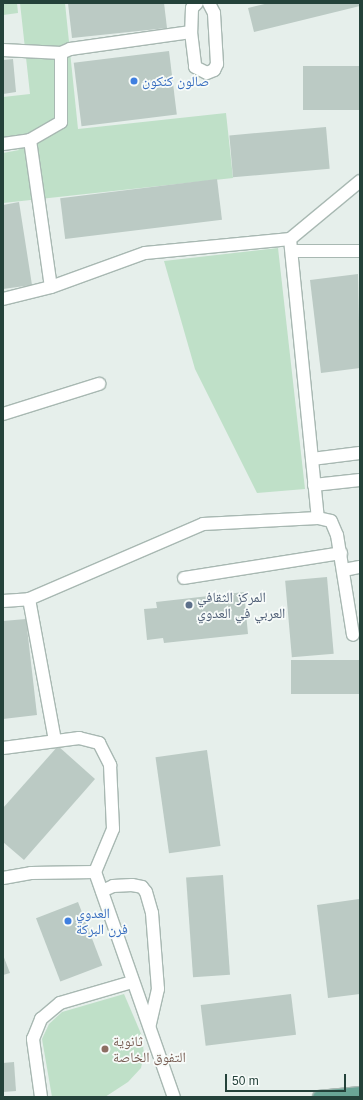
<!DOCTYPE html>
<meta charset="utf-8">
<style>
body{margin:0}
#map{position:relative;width:363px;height:1100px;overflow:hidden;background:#e6efeb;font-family:Helvetica,"Noto Naskh Arabic",sans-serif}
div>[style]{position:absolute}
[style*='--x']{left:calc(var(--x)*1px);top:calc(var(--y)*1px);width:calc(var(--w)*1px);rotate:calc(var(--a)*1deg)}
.green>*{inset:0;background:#bfe0c8}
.building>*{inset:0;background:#bbcac4;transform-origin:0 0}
.roads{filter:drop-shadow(1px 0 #a8b8b2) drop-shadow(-1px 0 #a8b8b2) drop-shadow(0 1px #a8b8b2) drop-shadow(0 -1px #a8b8b2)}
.minor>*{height:12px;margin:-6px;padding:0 6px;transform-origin:6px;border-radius:6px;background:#fff}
.major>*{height:12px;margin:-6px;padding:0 6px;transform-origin:6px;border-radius:6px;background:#6aa596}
.dots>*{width:11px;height:11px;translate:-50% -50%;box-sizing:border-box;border:2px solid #f7fbf9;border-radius:50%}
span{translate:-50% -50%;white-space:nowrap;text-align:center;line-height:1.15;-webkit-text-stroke:3.5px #f7fbf9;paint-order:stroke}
.shop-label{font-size:14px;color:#366cbe}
.left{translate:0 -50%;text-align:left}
.service-label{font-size:14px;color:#4e5e75}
.education-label{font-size:14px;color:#785e54}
.frame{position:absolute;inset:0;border:4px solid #24423a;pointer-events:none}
.scale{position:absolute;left:225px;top:1074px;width:121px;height:18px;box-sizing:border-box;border:2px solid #24423a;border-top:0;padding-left:5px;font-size:12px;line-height:14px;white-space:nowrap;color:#24423a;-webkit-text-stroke:3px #f7fbf9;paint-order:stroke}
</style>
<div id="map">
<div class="green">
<div style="clip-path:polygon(3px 3px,17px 3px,18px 13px,3px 15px)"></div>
<div style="clip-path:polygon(20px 3px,65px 3px,78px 129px,226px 113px,233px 178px,3px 203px,3px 153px,19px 150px,3px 137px,3px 97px,30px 94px)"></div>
<div style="clip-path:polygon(278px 248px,305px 489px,257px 493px,195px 369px,164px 261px)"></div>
<div style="clip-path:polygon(124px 994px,142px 1036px,144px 1054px,141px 1068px,128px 1082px,105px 1097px,52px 1097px,42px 1039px,49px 1024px,62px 1012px)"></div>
</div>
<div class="building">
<div style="clip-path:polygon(68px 3px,164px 3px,167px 28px,72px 38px)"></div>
<div style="clip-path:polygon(269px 3px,360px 3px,360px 6px,254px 32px,248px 8px)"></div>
<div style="left:169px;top:51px;width:64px;height:96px;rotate:83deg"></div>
<div style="clip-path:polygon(13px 59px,16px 92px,3px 94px,3px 60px)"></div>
<div style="left:360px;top:66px;width:44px;height:57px;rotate:90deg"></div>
<div style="left:326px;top:127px;width:42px;height:97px;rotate:85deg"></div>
<div style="left:217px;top:179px;width:41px;height:158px;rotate:83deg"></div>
<div style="clip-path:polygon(19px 202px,32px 285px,3px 289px,3px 205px)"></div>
<div style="clip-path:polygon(358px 274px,360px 368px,321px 373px,310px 280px)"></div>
<div style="left:327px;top:577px;width:77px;height:42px;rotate:85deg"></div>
<div style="clip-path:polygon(244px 592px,248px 634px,164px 643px,163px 638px,147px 640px,144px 609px,157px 608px,156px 602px)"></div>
<div style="clip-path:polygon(26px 619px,37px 715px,3px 719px,3px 621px)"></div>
<div style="left:360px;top:660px;width:34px;height:69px;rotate:90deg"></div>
<div style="clip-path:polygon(58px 746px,95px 779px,24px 860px,3px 842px,3px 808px)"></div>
<div style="left:207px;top:750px;width:97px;height:52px;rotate:82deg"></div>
<div style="left:223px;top:875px;width:100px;height:37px;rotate:86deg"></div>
<div style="clip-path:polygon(359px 899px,360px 994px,328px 998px,317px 905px)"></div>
<div style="left:78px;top:902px;width:68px;height:45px;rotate:69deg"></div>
<div style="clip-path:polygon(3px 955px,10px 973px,3px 975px)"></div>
<div style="left:291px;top:994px;width:41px;height:91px;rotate:83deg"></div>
<div style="clip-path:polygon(14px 1062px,16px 1091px,3px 1092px,3px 1063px)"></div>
</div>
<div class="roads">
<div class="minor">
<div style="--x:197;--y:3;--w:7;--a:135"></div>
<div style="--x:192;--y:8;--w:24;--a:92"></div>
<div style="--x:191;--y:32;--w:35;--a:83"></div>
<div style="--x:195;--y:67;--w:13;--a:27"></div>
<div style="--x:207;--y:73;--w:8;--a:-23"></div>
<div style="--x:214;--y:70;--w:7;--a:-63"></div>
<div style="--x:217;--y:64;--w:51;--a:-93.4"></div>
<div style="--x:214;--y:13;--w:11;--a:-117"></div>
<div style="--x:3;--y:50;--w:58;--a:3"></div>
<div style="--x:61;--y:53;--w:10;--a:-24"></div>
<div style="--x:70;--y:49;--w:122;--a:-8"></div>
<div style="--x:30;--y:140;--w:148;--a:81.9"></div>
<div style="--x:3;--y:144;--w:27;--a:-8"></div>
<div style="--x:30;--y:140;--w:36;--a:-30"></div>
<div style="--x:61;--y:122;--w:69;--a:-90"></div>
<div style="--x:290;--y:239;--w:280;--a:84.3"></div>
<div style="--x:292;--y:251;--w:68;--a:0"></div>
<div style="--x:3;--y:299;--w:49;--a:-14"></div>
<div style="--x:51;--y:287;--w:100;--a:-19.9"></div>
<div style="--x:145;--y:253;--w:146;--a:-5.5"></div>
<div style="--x:290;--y:239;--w:91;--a:-39.6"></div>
<div style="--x:3;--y:414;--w:101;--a:-17.4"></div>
<div style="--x:312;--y:459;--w:48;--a:-7.1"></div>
<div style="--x:314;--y:485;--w:46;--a:-6.2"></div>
<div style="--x:344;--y:570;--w:16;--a:-11"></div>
<div style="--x:184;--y:578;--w:159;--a:-9"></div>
<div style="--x:29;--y:599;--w:143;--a:79.6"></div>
<div style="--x:3;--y:601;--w:26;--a:-4"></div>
<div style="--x:29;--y:599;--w:189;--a:-23.3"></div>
<div style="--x:203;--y:524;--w:115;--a:-3"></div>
<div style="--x:318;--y:518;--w:13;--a:13"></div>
<div style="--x:331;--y:521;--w:15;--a:67"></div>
<div style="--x:337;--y:535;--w:101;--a:80.9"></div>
<div style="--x:3;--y:748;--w:77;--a:-7.5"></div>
<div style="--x:79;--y:738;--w:21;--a:14"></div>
<div style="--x:99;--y:743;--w:25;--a:63"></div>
<div style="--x:110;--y:765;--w:64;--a:87.3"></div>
<div style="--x:113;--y:829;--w:47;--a:112.7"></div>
<div style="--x:95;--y:872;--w:238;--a:70.7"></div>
<div style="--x:3;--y:878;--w:28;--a:-10"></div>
<div style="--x:31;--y:873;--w:64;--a:-0.9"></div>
<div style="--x:102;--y:891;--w:12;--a:-24"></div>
<div style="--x:113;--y:886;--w:19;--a:-3"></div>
<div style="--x:132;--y:885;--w:10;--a:11"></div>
<div style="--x:142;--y:887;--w:6;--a:51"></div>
<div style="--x:146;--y:892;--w:22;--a:74"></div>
<div style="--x:152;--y:913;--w:76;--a:85.5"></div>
<div style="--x:158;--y:989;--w:37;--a:103"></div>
<div style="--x:41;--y:1097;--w:59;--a:-97.9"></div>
<div style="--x:33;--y:1039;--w:22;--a:-68"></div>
<div style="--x:41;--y:1019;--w:25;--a:-40"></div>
<div style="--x:60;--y:1003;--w:75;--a:-16.3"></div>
</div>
<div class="major">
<div style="--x:319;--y:1097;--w:41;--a:-5.6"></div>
</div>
</div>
<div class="dots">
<div style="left:134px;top:81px;background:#3f7fe0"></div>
<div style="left:189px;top:605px;background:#5c6f8a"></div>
<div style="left:68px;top:921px;background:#3f7fe0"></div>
<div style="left:105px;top:1049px;background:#8d6e63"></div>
</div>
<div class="shop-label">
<span class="left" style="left:142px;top:81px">صالون كنكون</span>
<span class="left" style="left:76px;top:921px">العدوي<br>فرن البركة</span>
</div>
<div class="service-label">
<span class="left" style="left:197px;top:605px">المركز الثقافي<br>العربي في العدوي</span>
</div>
<div class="education-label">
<span class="left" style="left:113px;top:1049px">ثانوية<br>التفوق الخاصة</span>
</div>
<div class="frame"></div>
<div class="scale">50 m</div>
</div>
